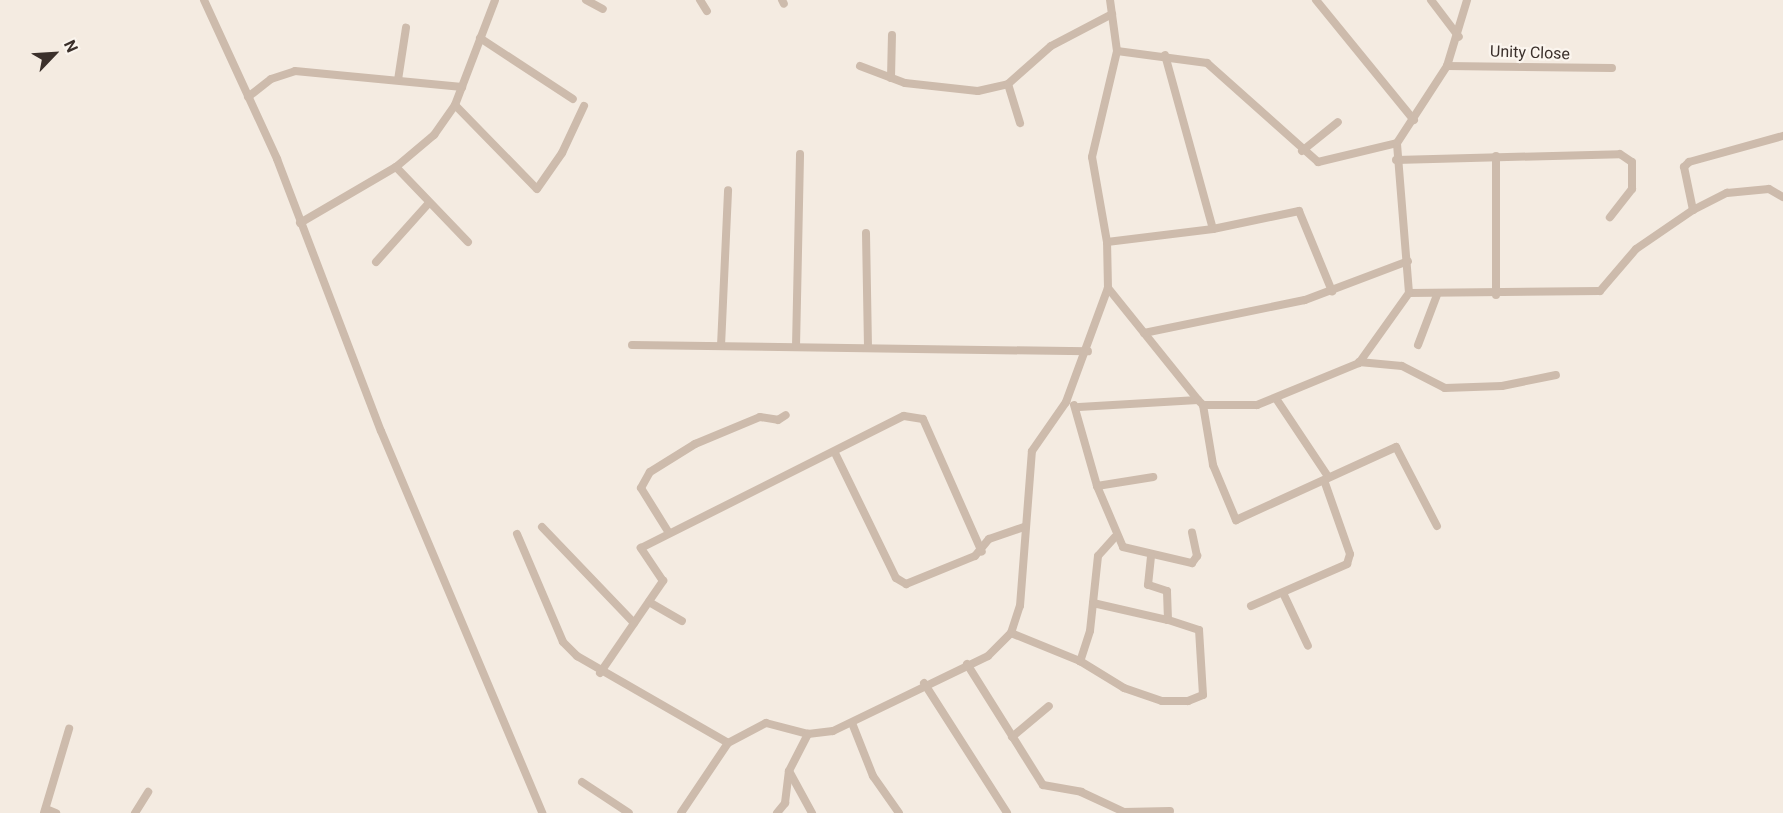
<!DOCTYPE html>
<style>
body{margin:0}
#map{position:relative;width:1783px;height:813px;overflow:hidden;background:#f4ebe1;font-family:Roboto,sans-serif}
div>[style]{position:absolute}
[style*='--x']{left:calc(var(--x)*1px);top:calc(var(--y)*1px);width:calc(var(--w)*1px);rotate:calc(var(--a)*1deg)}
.street>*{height:8px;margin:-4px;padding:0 4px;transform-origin:4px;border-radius:4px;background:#cdbbac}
span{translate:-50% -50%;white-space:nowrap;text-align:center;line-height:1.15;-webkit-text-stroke:4.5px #fbf5ee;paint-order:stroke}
.street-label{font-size:16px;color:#3b302b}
.north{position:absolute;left:24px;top:24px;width:60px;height:60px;-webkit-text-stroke:4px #fbf5ee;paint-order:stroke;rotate:65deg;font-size:16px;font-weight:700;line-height:24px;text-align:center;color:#3b302b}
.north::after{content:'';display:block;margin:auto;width:21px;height:27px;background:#3b302b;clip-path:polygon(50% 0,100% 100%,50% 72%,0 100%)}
</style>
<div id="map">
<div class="street">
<div style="--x:204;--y:0;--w:175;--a:65.3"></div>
<div style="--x:277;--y:159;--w:291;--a:69.1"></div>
<div style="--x:381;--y:431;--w:415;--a:67.1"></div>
<div style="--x:586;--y:0;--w:19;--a:28"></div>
<div style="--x:700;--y:0;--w:13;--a:58"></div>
<div style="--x:782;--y:0;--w:4;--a:63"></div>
<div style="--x:1316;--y:0;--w:155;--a:50.8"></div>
<div style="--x:1431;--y:0;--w:46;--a:52.9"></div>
<div style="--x:480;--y:38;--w:111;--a:33.3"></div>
<div style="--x:1117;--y:51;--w:91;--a:7.6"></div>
<div style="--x:1207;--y:63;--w:149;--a:41.7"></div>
<div style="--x:1318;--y:162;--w:81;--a:-13.5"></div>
<div style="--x:1165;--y:55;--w:180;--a:74.6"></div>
<div style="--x:860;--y:66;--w:48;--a:20.7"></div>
<div style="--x:905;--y:83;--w:73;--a:6.3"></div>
<div style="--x:978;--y:91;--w:31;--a:-13"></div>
<div style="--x:1008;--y:84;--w:57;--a:-41.5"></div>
<div style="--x:1051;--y:46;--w:69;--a:-27.7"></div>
<div style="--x:1447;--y:66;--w:165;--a:0.7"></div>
<div style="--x:891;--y:78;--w:43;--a:-88.7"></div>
<div style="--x:398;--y:80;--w:53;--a:-81.3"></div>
<div style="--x:1008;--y:84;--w:41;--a:72.9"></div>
<div style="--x:248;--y:97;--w:29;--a:-38"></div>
<div style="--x:271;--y:79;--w:25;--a:-18"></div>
<div style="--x:295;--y:71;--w:168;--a:5.5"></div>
<div style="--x:455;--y:105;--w:117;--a:45.7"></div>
<div style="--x:537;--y:189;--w:44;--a:-55.2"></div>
<div style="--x:562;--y:153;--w:52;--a:-64.9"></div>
<div style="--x:1302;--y:151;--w:46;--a:-38.9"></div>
<div style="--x:1396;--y:160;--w:224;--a:-1.5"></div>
<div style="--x:1620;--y:154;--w:14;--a:34"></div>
<div style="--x:1632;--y:162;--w:27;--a:90"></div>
<div style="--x:1632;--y:189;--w:36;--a:128"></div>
<div style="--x:396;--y:167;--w:104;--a:46.2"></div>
<div style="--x:1693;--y:210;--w:38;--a:-27"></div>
<div style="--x:1727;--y:193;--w:42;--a:-5.4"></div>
<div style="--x:1769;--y:189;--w:16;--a:30"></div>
<div style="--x:300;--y:223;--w:111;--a:-30.3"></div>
<div style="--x:396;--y:167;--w:50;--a:-40.1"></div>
<div style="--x:434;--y:135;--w:37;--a:-55"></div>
<div style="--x:455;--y:105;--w:112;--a:-69.1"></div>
<div style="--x:866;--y:233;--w:115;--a:89"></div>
<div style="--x:1107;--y:242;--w:107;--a:-7"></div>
<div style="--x:1213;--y:229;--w:88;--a:-11.8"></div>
<div style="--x:1299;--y:211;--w:87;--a:67.6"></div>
<div style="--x:376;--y:262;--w:79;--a:-48.1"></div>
<div style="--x:1108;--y:288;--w:144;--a:51.2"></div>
<div style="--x:1409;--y:293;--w:191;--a:-0.6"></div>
<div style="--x:1600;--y:291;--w:55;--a:-49.4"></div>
<div style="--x:1636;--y:249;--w:69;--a:-34.4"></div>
<div style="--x:1693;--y:210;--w:44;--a:-101.8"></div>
<div style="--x:1684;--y:167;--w:7;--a:-45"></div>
<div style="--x:1689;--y:162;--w:98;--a:-15.5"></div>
<div style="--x:1496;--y:295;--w:139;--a:-90"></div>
<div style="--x:1144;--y:333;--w:164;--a:-11.6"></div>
<div style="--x:1305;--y:300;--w:110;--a:-20.7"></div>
<div style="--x:632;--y:345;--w:456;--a:0.8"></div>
<div style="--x:1418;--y:345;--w:53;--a:-69.2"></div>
<div style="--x:721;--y:346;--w:156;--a:-87.4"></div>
<div style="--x:796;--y:347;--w:193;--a:-88.8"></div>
<div style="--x:1359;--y:362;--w:43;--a:5.3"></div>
<div style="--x:1402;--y:366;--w:48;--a:27.1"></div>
<div style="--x:1445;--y:388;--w:57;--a:-2"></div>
<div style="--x:1502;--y:386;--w:55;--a:-11.5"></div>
<div style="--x:1277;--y:400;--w:90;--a:56.3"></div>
<div style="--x:1074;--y:405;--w:84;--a:74.1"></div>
<div style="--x:1097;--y:486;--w:66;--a:66.9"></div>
<div style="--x:1123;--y:547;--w:71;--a:13.1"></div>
<div style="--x:1192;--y:563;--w:9;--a:-54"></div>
<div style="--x:1197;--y:556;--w:24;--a:-102"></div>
<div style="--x:1203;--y:405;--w:61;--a:80.5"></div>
<div style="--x:1213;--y:465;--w:60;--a:67.3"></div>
<div style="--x:1236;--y:520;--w:176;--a:-24.5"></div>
<div style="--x:1396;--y:447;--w:89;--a:62.6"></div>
<div style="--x:1079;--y:407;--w:119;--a:-3.4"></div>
<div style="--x:1198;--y:400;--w:7;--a:45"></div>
<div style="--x:1203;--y:405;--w:54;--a:0"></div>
<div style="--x:1257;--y:405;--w:110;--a:-22.4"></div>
<div style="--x:1359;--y:363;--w:86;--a:-54.5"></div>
<div style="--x:1409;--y:293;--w:150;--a:-94.6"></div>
<div style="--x:1397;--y:143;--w:92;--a:-57"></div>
<div style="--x:1447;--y:66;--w:69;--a:-73.1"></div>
<div style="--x:835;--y:453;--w:139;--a:64"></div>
<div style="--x:896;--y:578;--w:12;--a:31"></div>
<div style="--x:906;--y:584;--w:74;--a:-22.1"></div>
<div style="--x:975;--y:556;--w:22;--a:-51"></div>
<div style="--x:989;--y:539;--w:37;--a:-19"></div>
<div style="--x:1097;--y:486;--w:57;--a:-9.1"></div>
<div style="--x:542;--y:527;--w:133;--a:46.2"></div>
<div style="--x:669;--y:533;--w:53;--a:-121.9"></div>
<div style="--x:641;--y:488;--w:18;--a:-61"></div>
<div style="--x:650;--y:472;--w:53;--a:-31.9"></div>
<div style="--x:695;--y:444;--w:70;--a:-22.6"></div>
<div style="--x:760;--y:417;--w:18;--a:9"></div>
<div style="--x:778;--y:420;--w:9;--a:-32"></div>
<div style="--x:517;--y:534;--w:117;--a:66.9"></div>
<div style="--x:563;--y:642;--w:20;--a:45"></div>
<div style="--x:577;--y:656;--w:174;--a:29.9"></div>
<div style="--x:728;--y:743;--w:84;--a:123.9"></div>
<div style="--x:1115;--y:537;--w:25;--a:132"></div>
<div style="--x:1098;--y:556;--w:75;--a:96.1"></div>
<div style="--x:1090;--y:631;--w:32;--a:108"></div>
<div style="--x:1080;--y:661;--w:52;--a:31.5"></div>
<div style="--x:1124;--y:688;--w:40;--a:18.9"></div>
<div style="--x:1162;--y:701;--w:26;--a:0"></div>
<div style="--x:1188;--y:701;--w:16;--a:-22"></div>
<div style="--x:1203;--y:695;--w:65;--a:-93.5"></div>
<div style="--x:1199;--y:630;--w:33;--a:-162"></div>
<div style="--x:1168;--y:620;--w:29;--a:-92"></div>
<div style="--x:1167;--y:591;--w:20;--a:-162"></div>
<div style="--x:1148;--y:585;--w:29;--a:-84"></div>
<div style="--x:1284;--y:595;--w:56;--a:64.8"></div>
<div style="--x:649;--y:602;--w:38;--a:30"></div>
<div style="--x:1093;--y:603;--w:77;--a:12.8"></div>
<div style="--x:1251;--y:606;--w:105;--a:-23.6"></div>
<div style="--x:1347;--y:564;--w:10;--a:-73"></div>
<div style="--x:1350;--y:554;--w:78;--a:-109.4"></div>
<div style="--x:1011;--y:633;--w:74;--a:22.1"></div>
<div style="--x:967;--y:664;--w:143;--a:57.9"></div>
<div style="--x:1043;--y:785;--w:39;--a:10"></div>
<div style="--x:1081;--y:792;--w:47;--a:24.9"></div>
<div style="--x:1124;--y:812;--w:46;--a:-1.2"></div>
<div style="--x:600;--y:673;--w:112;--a:-55.6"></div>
<div style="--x:663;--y:581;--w:40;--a:-124"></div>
<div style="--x:641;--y:548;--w:294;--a:-26.7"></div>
<div style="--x:904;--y:416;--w:19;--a:9"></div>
<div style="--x:923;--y:419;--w:145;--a:66.1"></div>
<div style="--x:924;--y:683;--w:154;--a:57.4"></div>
<div style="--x:852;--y:723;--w:57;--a:68.4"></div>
<div style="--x:873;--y:776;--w:45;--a:54.9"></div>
<div style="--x:1012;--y:737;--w:48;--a:-40"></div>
<div style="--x:728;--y:743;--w:43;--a:-27.8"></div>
<div style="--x:766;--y:723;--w:43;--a:14.7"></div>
<div style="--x:808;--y:734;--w:25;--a:-7"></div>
<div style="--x:833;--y:731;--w:172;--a:-25.8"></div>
<div style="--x:988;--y:656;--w:33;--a:-45"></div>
<div style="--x:1011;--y:633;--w:28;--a:-72"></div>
<div style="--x:1020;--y:606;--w:155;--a:-85.6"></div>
<div style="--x:1032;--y:451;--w:60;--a:-55.2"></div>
<div style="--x:1066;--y:402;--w:121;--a:-69.8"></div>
<div style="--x:1108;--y:288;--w:46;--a:-91.2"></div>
<div style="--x:1107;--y:242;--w:86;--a:-100"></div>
<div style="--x:1092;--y:157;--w:109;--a:-76.7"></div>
<div style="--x:1117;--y:51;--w:51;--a:-97.8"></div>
<div style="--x:789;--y:771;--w:48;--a:61.3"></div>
<div style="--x:582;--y:782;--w:56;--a:33.4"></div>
<div style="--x:46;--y:809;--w:11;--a:22"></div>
<div style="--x:44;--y:813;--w:88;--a:-73.4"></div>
<div style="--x:135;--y:813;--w:25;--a:-58"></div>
<div style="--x:777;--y:813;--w:13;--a:-51"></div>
<div style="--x:785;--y:803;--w:32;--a:-83"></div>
<div style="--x:789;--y:771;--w:42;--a:-62.8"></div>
</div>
<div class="street-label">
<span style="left:1530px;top:53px;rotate:2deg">Unity Close</span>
</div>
<div class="north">N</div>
</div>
